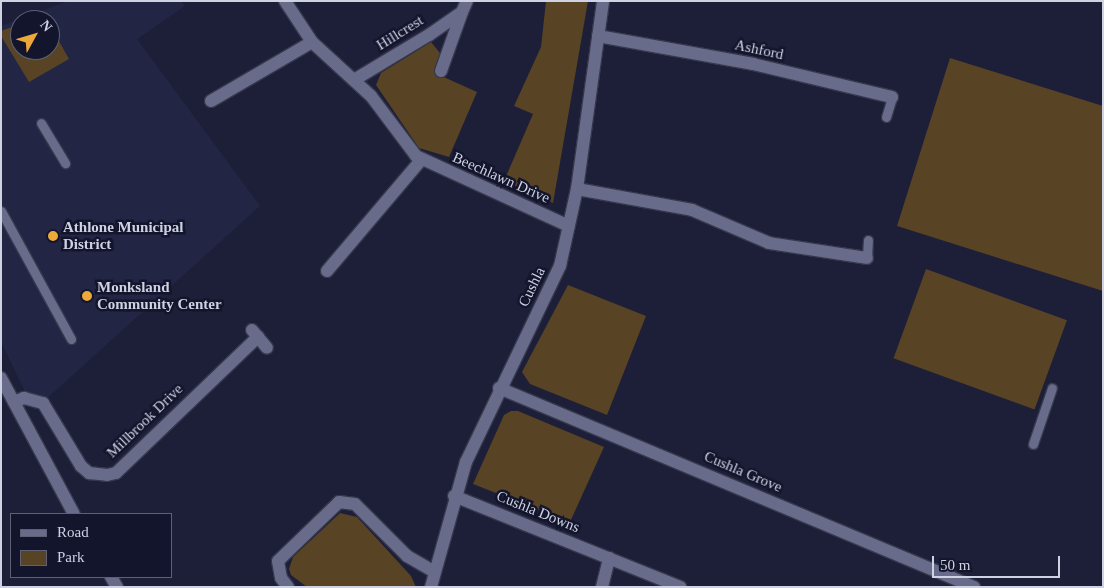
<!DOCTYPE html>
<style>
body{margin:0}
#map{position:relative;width:1104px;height:588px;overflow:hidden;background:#1c1f37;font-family:Georgia,serif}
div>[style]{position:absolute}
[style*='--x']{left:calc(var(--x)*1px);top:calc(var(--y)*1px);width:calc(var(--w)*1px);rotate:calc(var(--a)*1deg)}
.built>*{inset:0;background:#232544}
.green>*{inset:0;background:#584324;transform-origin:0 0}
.roads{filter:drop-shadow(1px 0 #37384d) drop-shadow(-1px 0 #37384d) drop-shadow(0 1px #37384d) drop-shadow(0 -1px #37384d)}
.lane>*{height:9px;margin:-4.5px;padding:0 4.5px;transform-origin:4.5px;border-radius:4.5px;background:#686c8a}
.street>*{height:12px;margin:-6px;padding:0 6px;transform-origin:6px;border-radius:6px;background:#686c8a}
.dots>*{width:14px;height:14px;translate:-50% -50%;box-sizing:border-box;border:2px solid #13152d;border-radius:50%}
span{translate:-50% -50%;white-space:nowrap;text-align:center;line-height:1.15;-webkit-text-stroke:5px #13152d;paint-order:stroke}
.street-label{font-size:15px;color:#cfd2e3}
.poi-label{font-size:15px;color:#cfd2e3;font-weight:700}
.left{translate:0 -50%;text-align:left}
.frame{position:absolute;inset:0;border:2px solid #cfd2e3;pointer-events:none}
.legend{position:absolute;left:10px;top:513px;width:162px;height:65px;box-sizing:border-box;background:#13152d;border:1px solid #5e6176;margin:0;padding:6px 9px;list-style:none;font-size:15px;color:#cfd2e3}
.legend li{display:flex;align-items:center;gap:10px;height:25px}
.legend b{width:25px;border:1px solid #5e6176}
.north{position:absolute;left:10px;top:10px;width:50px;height:50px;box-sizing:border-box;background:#13152d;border:1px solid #5e6176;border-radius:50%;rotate:51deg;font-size:14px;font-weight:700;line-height:20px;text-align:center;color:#cfd2e3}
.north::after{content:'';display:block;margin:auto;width:18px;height:22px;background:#eca93a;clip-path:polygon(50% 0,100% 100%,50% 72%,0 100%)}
.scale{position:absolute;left:932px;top:556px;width:128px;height:22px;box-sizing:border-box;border:2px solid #cfd2e3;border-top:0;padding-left:6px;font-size:15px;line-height:18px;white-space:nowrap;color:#cfd2e3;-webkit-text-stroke:4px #13152d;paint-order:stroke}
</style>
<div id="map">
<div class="built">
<div style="clip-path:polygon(evenodd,68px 1px,181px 1px,185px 6px,137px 39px,260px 206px,34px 410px,1px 342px,1px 26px,68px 1px,20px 20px,50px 20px,50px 50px,20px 50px,20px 20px)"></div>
</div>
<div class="green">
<div style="clip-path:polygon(546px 1px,588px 1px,553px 203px,504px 181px,533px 114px,514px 106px,541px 47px)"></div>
<div style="clip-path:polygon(20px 24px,20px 50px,50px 50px,50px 25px,69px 59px,29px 82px,1px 36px,1px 31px)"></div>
<div style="clip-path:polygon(431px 42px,440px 53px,437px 74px,477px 92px,449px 157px,419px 148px,376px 85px,381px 73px)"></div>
<div style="clip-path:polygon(950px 58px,1103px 106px,1103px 291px,897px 226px)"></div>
<div style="left:926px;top:269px;width:150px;height:95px;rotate:20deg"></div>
<div style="clip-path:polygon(568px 285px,646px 316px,607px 415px,530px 384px,522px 372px)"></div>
<div style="clip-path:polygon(511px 411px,518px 411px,604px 447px,570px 522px,473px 484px,504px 415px)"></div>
<div style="clip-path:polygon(340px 513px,357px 517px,411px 576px,416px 587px,307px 587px,291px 575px,289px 569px,293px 557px)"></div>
</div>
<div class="roads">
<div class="lane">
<div style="--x:886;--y:117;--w:21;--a:-73"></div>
<div style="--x:41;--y:123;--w:47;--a:59"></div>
<div style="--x:1;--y:211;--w:146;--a:61.3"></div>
<div style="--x:867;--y:258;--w:18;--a:-87"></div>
<div style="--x:1033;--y:444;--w:59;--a:-71.3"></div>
</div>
<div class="street">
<div style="--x:285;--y:1;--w:49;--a:56.6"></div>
<div style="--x:312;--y:42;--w:80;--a:42.5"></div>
<div style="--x:371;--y:96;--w:75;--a:53.1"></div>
<div style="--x:416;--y:156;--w:168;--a:24.6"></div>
<div style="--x:598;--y:36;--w:158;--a:10.2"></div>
<div style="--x:753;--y:64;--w:143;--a:13.4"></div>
<div style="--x:441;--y:71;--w:63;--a:-70.4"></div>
<div style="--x:354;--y:80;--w:87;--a:-31"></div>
<div style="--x:429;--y:35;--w:40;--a:-34.9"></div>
<div style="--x:462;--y:12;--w:12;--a:-66"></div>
<div style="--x:211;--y:101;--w:117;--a:-30.3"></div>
<div style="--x:577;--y:189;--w:117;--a:10.3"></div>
<div style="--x:692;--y:210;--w:84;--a:23.2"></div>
<div style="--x:769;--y:243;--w:99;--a:8.7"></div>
<div style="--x:327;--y:271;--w:145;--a:-49.7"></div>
<div style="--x:252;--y:330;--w:23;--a:50"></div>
<div style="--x:1;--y:378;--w:154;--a:61.8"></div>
<div style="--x:499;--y:388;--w:515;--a:22.73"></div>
<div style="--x:14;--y:402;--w:11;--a:-22"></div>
<div style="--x:24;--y:398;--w:20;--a:15"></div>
<div style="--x:43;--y:403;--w:74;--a:58.9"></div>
<div style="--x:81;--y:466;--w:11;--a:41"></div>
<div style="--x:89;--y:473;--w:18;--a:6"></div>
<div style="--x:107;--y:475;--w:9;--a:-13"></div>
<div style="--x:116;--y:473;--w:197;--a:-43.8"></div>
<div style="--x:454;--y:496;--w:244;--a:21.9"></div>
<div style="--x:111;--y:577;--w:12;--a:59"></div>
<div style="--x:288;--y:587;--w:11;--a:-128"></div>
<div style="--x:281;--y:578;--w:17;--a:-100"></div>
<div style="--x:278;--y:561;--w:85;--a:-44"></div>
<div style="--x:339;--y:502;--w:16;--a:7"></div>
<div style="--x:355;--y:504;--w:74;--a:45"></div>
<div style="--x:407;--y:556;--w:32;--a:30"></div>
<div style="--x:431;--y:587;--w:130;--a:-74.4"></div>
<div style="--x:466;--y:462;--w:217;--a:-64.4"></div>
<div style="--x:560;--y:266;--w:79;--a:-77.6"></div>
<div style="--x:577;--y:189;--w:190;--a:-82.1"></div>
<div style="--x:602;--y:587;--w:30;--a:-76"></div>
</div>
</div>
<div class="dots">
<div style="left:53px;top:236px;background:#eca93a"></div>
<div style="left:87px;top:296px;background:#eca93a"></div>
</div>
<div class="street-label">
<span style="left:400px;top:33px;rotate:-32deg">Hillcrest</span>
<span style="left:759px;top:50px;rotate:12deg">Ashford</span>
<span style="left:501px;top:178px;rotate:24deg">Beechlawn Drive</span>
<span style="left:532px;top:287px;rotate:-64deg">Cushla</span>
<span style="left:145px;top:421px;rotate:-44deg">Millbrook Drive</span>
<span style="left:743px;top:472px;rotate:23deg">Cushla Grove</span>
<span style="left:538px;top:512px;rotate:22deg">Cushla Downs</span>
</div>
<div class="poi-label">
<span class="left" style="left:63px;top:236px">Athlone Municipal<br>District</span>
<span class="left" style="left:97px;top:296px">Monksland<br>Community Center</span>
</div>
<div class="frame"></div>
<ul class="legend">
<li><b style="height:6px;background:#686c8a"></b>Road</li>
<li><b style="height:14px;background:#584324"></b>Park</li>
</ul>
<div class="north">N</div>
<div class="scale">50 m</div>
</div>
